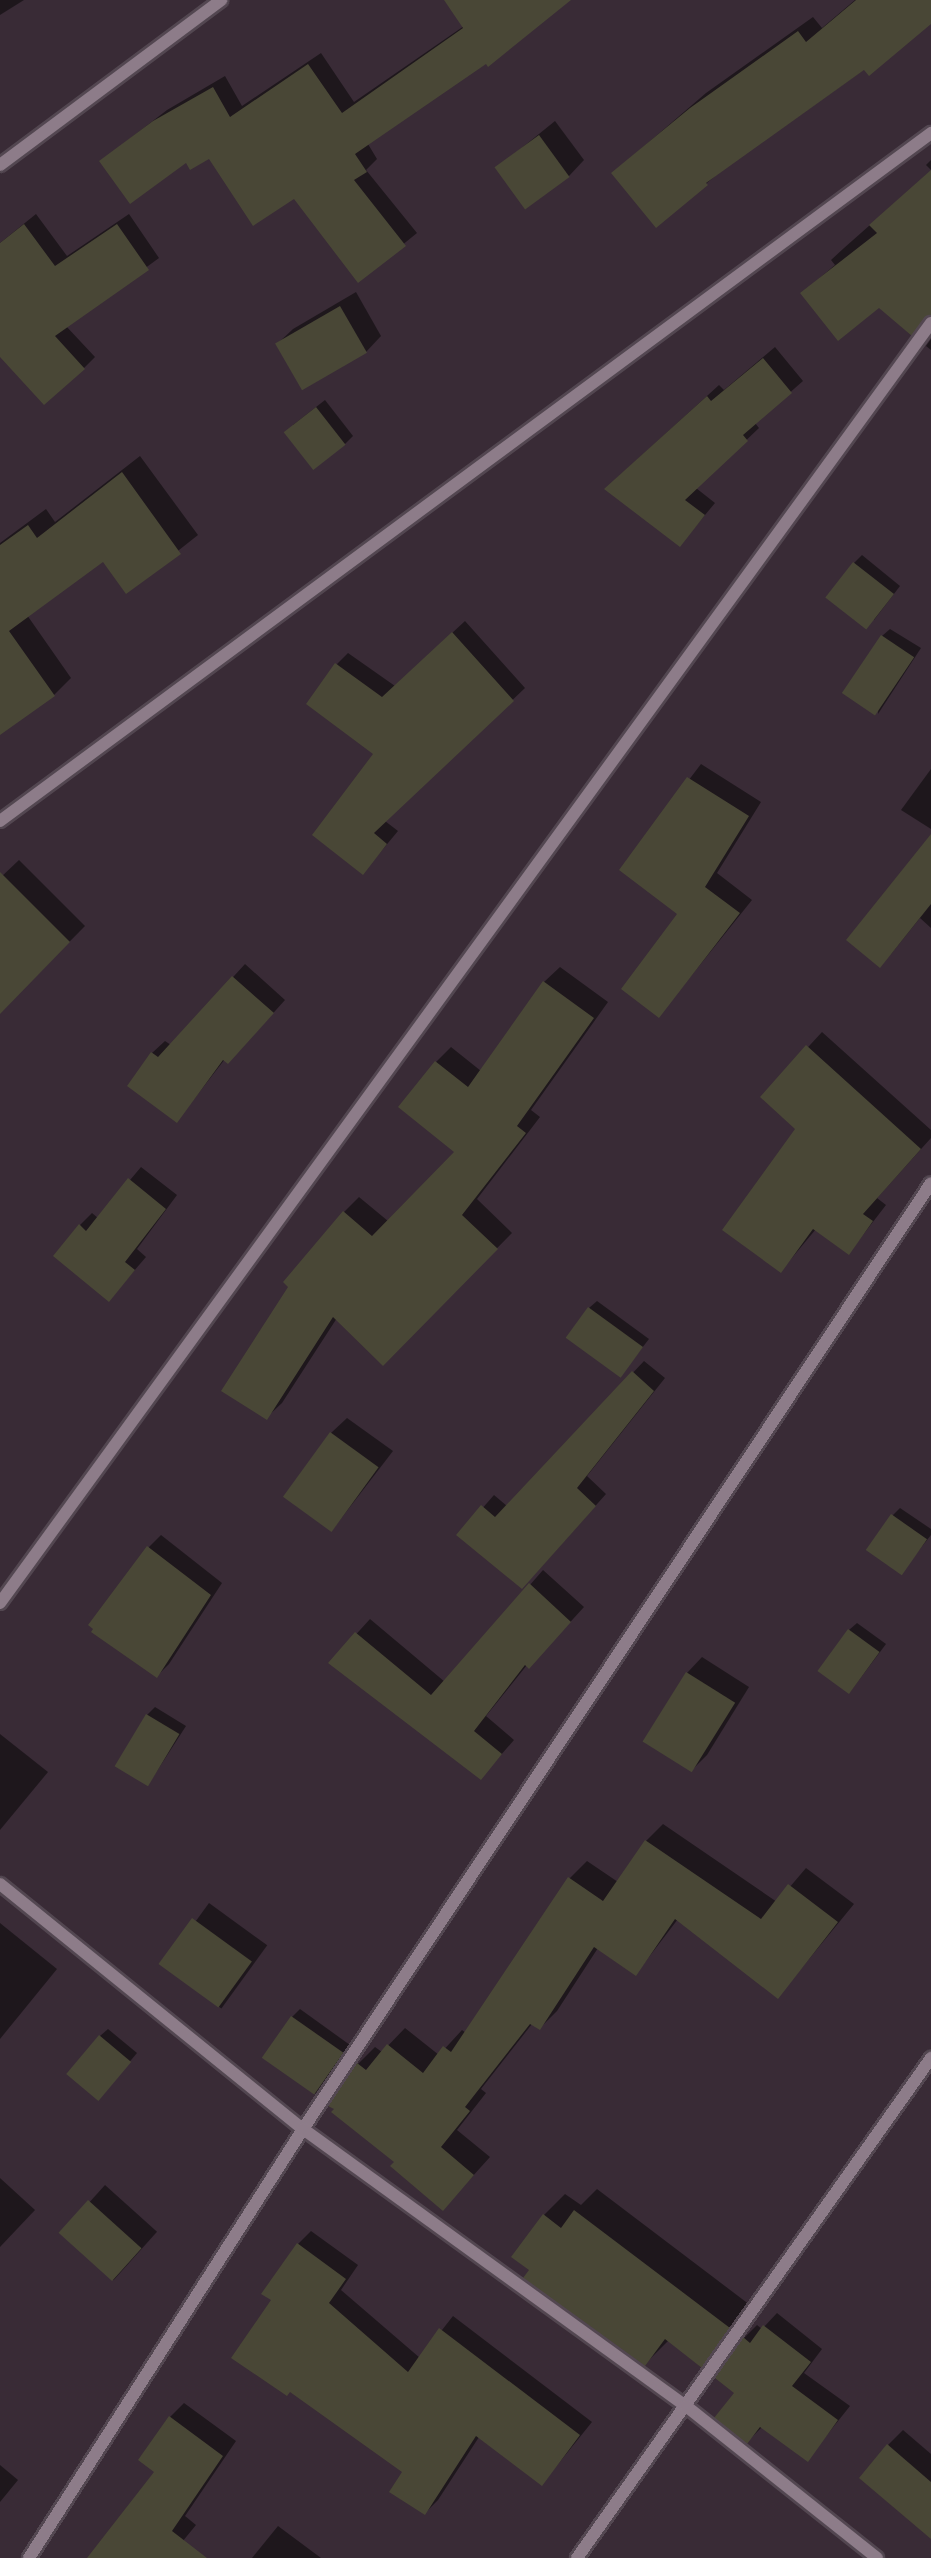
<!DOCTYPE html>
<style>
body{margin:0}
#map{position:relative;width:931px;height:2558px;overflow:hidden;background:#392b36;font-family:"Titillium Web",sans-serif}
div>[style]{position:absolute}
[style*='--x']{left:calc(var(--x)*1px);top:calc(var(--y)*1px);width:calc(var(--w)*1px);rotate:calc(var(--a)*1deg)}
.shadow>*{inset:0;background:#0007;transform-origin:0 0}
.building>*{inset:0;background:#494736;transform-origin:0 0}
.roads{filter:drop-shadow(2px 0 #534751) drop-shadow(-2px 0 #534751) drop-shadow(0 2px #534751) drop-shadow(0 -2px #534751)}
.minor>*{height:12px;margin:-6px;padding:0 6px;transform-origin:6px;border-radius:6px;background:#8d7c89}
.tertiary>*{height:12px;margin:-6px;padding:0 6px;transform-origin:6px;border-radius:6px;background:#8d7c89}
span{translate:-50% -50%;white-space:nowrap;text-align:center;line-height:1.15;-webkit-text-stroke:4.5px #1c161b;paint-order:stroke}
</style>
<div id="map">
<div class="shadow">
<div style="clip-path:polygon(0 0,24px 0,0 15px)"></div>
<div style="clip-path:polygon(445px 0,569px 0,368px 144px,377px 159px,366px 170px,417px 233px,358px 281px,294px 197px,209px 157px,101px 161px,167px 110px,225px 76px,242px 106px,321px 53px,354px 102px,464px 26px)"></div>
<div style="clip-path:polygon(855px 0,931px 0,931px 22px,721px 171px,656px 226px,613px 173px,706px 93px,813px 17px,822px 28px)"></div>
<div style="clip-path:polygon(555px 121px,584px 160px,569px 176px,497px 168px)"></div>
<div style="clip-path:polygon(931px 160px,931px 170px,926px 165px)"></div>
<div style="clip-path:polygon(931px 171px,931px 315px,802px 293px,835px 265px,831px 260px,844px 248px)"></div>
<div style="clip-path:polygon(36px 214px,67px 256px,129px 214px,159px 258px,66px 326px,95px 357px,84px 368px,0 336px,0 243px)"></div>
<div style="clip-path:polygon(356px 292px,381px 336px,366px 352px,277px 344px,293px 329px)"></div>
<div style="clip-path:polygon(931px 339px,931px 350px,926px 346px)"></div>
<div style="clip-path:polygon(775px 347px,803px 381px,755px 423px,759px 428px,696px 488px,715px 503px,680px 545px,617px 478px,719px 385px,724px 390px)"></div>
<div style="clip-path:polygon(325px 400px,353px 436px,345px 444px,293px 425px)"></div>
<div style="clip-path:polygon(140px 456px,198px 535px,126px 592px,103px 560px,27px 615px,71px 678px,54px 695px,0 708px,0 543px,46px 509px,55px 522px)"></div>
<div style="clip-path:polygon(862px 555px,900px 586px,874px 620px,854px 563px)"></div>
<div style="clip-path:polygon(465px 621px,525px 688px,385px 821px,398px 831px,363px 873px,375px 754px,337px 664px,348px 653px,395px 686px)"></div>
<div style="clip-path:polygon(890px 629px,921px 648px,878px 714px,882px 636px)"></div>
<div style="clip-path:polygon(701px 764px,761px 802px,717px 873px,752px 900px,659px 1016px,679px 914px,621px 869px)"></div>
<div style="clip-path:polygon(931px 769px,931px 829px,901px 810px)"></div>
<div style="clip-path:polygon(931px 836px,931px 928px,920px 918px,891px 954px)"></div>
<div style="clip-path:polygon(19px 860px,85px 926px,12px 1000px,0 991px,0 878px)"></div>
<div style="clip-path:polygon(245px 964px,285px 1000px,240px 1050px,225px 1059px,177px 1121px,152px 1053px,165px 1041px,171px 1045px)"></div>
<div style="clip-path:polygon(560px 967px,608px 1002px,531px 1110px,540px 1117px,477px 1199px,512px 1233px,398px 1349px,337px 1318px,282px 1403px,266px 1418px,344px 1212px,359px 1197px,388px 1221px,456px 1152px,436px 1062px,451px 1047px,481px 1071px,544px 982px)"></div>
<div style="clip-path:polygon(822px 1032px,931px 1130px,931px 1138px,877px 1198px,886px 1205px,849px 1253px,816px 1229px,781px 1271px,797px 1129px,762px 1097px)"></div>
<div style="clip-path:polygon(141px 1167px,177px 1195px,137px 1249px,146px 1257px,109px 1300px,80px 1225px,92px 1213px,98px 1218px)"></div>
<div style="clip-path:polygon(597px 1301px,649px 1339px,620px 1376px,589px 1308px)"></div>
<div style="clip-path:polygon(644px 1361px,665px 1378px,587px 1476px,606px 1494px,533px 1576px,459px 1535px,494px 1495px,507px 1506px)"></div>
<div style="clip-path:polygon(347px 1418px,393px 1451px,333px 1529px,286px 1497px,331px 1433px)"></div>
<div style="clip-path:polygon(900px 1508px,931px 1529px,931px 1535px,901px 1573px,893px 1515px)"></div>
<div style="clip-path:polygon(161px 1535px,222px 1583px,169px 1664px,157px 1676px,149px 1547px)"></div>
<div style="clip-path:polygon(543px 1570px,584px 1607px,542px 1653px,527px 1665px,486px 1716px,514px 1740px,481px 1778px,330px 1663px,370px 1619px,445px 1682px)"></div>
<div style="clip-path:polygon(857px 1623px,886px 1644px,850px 1692px,849px 1630px)"></div>
<div style="clip-path:polygon(702px 1657px,749px 1687px,707px 1755px,692px 1770px,687px 1673px)"></div>
<div style="clip-path:polygon(155px 1707px,186px 1726px,148px 1785px,147px 1715px)"></div>
<div style="clip-path:polygon(0 1734px,48px 1772px,0 1830px)"></div>
<div style="clip-path:polygon(663px 1824px,777px 1902px,806px 1868px,854px 1904px,778px 1997px,678px 1919px,636px 1974px,598px 1948px,557px 2011px,540px 2028px,532px 2024px,481px 2089px,486px 2093px,457px 2130px,490px 2157px,443px 2209px,396px 2162px,358px 2064px,375px 2047px,382px 2052px,405px 2028px,439px 2055px,462px 2030px,466px 2033px,570px 1878px,587px 1861px,618px 1882px,646px 1841px)"></div>
<div style="left:209px;top:1903px;width:72px;height:78px;rotate:36deg"></div>
<div style="clip-path:polygon(0 1923px,57px 1969px,0 2039px)"></div>
<div style="clip-path:polygon(300px 2009px,350px 2045px,315px 2094px,292px 2017px)"></div>
<div style="clip-path:polygon(108px 2029px,137px 2053px,105px 2091px,100px 2036px)"></div>
<div style="clip-path:polygon(0 2178px,35px 2210px,0 2247px)"></div>
<div style="left:105px;top:2185px;width:70px;height:65px;rotate:42deg"></div>
<div style="clip-path:polygon(597px 2189px,750px 2305px,723px 2344px,702px 2366px,669px 2340px,645px 2364px,531px 2270px,544px 2215px,565px 2194px,581px 2205px)"></div>
<div style="clip-path:polygon(311px 2231px,358px 2265px,341px 2290px,420px 2358px,453px 2316px,592px 2422px,542px 2484px,479px 2437px,438px 2500px,425px 2513px,404px 2472px,273px 2300px,298px 2244px)"></div>
<div style="clip-path:polygon(777px 2313px,822px 2349px,804px 2373px,850px 2406px,807px 2460px,762px 2427px,747px 2442px,736px 2392px,744px 2338px,757px 2325px,762px 2329px)"></div>
<div style="clip-path:polygon(184px 2403px,236px 2441px,185px 2516px,196px 2525px,169px 2558px,96px 2558px,156px 2472px,170px 2417px)"></div>
<div style="clip-path:polygon(903px 2430px,931px 2454px,931px 2519px,888px 2445px)"></div>
<div style="clip-path:polygon(0 2465px,18px 2480px,0 2502px)"></div>
<div style="clip-path:polygon(278px 2526px,321px 2558px,252px 2558px)"></div>
</div>
<div class="building">
<div style="clip-path:polygon(444px 0,571px 0,488px 67px,486px 64px,355px 154px,367px 172px,354px 180px,406px 246px,358px 283px,294px 199px,253px 226px,209px 159px,190px 170px,186px 163px,130px 204px,99px 161px,153px 121px,213px 87px,230px 117px,308px 64px,342px 113px,463px 28px)"></div>
<div style="clip-path:polygon(856px 0,931px 0,931px 24px,869px 76px,864px 70px,706px 183px,708px 185px,656px 228px,611px 173px,690px 108px,798px 31px,806px 42px)"></div>
<div style="left:539px;top:135px;width:52px;height:55px;rotate:54deg"></div>
<div style="clip-path:polygon(931px 170px,931px 315px,912px 336px,879px 308px,838px 341px,800px 293px,877px 233px,869px 225px)"></div>
<div style="clip-path:polygon(24px 224px,55px 266px,117px 224px,149px 270px,55px 336px,85px 369px,44px 405px,0 357px,0 243px)"></div>
<div style="left:340px;top:306px;width:54px;height:75px;rotate:60deg"></div>
<div style="clip-path:polygon(763px 358px,792px 393px,743px 435px,748px 441px,685px 500px,705px 515px,680px 547px,604px 489px,707px 396px,711px 401px)"></div>
<div style="left:316px;top:407px;width:48px;height:41px;rotate:52deg"></div>
<div style="clip-path:polygon(122px 472px,181px 554px,126px 594px,103px 562px,9px 631px,55px 696px,0 735px,0 545px,28px 525px,37px 538px)"></div>
<div style="left:853px;top:562px;width:52px;height:45px;rotate:38deg"></div>
<div style="clip-path:polygon(452px 632px,514px 701px,374px 833px,387px 844px,363px 875px,312px 835px,373px 754px,306px 704px,335px 663px,382px 697px)"></div>
<div style="left:881px;top:635px;width:40px;height:70px;rotate:34deg"></div>
<div style="clip-path:polygon(687px 777px,749px 816px,705px 887px,740px 913px,659px 1018px,621px 989px,677px 914px,619px 870px)"></div>
<div style="clip-path:polygon(931px 834px,931px 904px,880px 968px,846px 940px)"></div>
<div style="clip-path:polygon(0 872px,70px 942px,0 1014px)"></div>
<div style="clip-path:polygon(232px 976px,274px 1013px,228px 1064px,223px 1060px,177px 1123px,127px 1086px,151px 1052px,158px 1057px)"></div>
<div style="clip-path:polygon(543px 981px,594px 1018px,517px 1126px,526px 1133px,462px 1215px,498px 1249px,383px 1366px,333px 1317px,267px 1420px,221px 1391px,288px 1287px,283px 1282px,343px 1211px,372px 1236px,454px 1152px,398px 1107px,435px 1061px,468px 1087px)"></div>
<div style="clip-path:polygon(806px 1045px,921px 1149px,863px 1214px,873px 1221px,849px 1255px,813px 1229px,781px 1273px,722px 1230px,795px 1129px,760px 1097px)"></div>
<div style="clip-path:polygon(128px 1178px,166px 1209px,125px 1262px,135px 1270px,109px 1302px,53px 1256px,79px 1224px,86px 1231px)"></div>
<div style="left:588px;top:1307px;width:68px;height:38px;rotate:36deg"></div>
<div style="clip-path:polygon(632px 1371px,654px 1391px,577px 1488px,596px 1506px,522px 1589px,456px 1535px,481px 1505px,495px 1517px)"></div>
<div style="left:330px;top:1432px;width:60px;height:80px;rotate:36deg"></div>
<div style="left:891px;top:1514px;width:44px;height:44px;rotate:35deg"></div>
<div style="clip-path:polygon(147px 1546px,211px 1595px,157px 1678px,91px 1632px,93px 1629px,88px 1625px)"></div>
<div style="clip-path:polygon(529px 1583px,571px 1622px,529px 1669px,525px 1665px,474px 1731px,502px 1754px,481px 1780px,328px 1663px,355px 1632px,431px 1695px)"></div>
<div style="left:848px;top:1629px;width:39px;height:52px;rotate:36deg"></div>
<div style="left:686px;top:1672px;width:58px;height:82px;rotate:32deg"></div>
<div style="left:146px;top:1714px;width:39px;height:61px;rotate:31deg"></div>
<div style="clip-path:polygon(645px 1840px,761px 1919px,788px 1884px,838px 1922px,778px 1999px,675px 1919px,636px 1976px,594px 1947px,540px 2030px,530px 2024px,465px 2107px,470px 2111px,441px 2147px,474px 2175px,443px 2211px,390px 2166px,394px 2162px,331px 2112px,334px 2109px,328px 2106px,357px 2063px,366px 2070px,387px 2044px,423px 2073px,443px 2046px,451px 2052px,568px 1877px,603px 1901px)"></div>
<div style="left:192px;top:1918px;width:74px;height:57px;rotate:36deg"></div>
<div style="left:291px;top:2016px;width:64px;height:51px;rotate:35deg"></div>
<div style="left:99px;top:2035px;width:42px;height:51px;rotate:40deg"></div>
<div style="left:88px;top:2200px;width:72px;height:44px;rotate:42deg"></div>
<div style="clip-path:polygon(574px 2210px,730px 2328px,702px 2368px,665px 2339px,645px 2366px,523px 2278px,529px 2270px,511px 2257px,543px 2214px,561px 2228px)"></div>
<div style="clip-path:polygon(297px 2243px,346px 2279px,329px 2303px,408px 2372px,439px 2328px,580px 2435px,542px 2486px,476px 2436px,425px 2515px,389px 2492px,402px 2472px,290px 2392px,287px 2396px,231px 2358px,271px 2300px,261px 2294px)"></div>
<div style="clip-path:polygon(763px 2325px,811px 2362px,792px 2386px,838px 2420px,808px 2462px,760px 2427px,747px 2444px,714px 2418px,734px 2393px,715px 2378px,743px 2337px,750px 2343px)"></div>
<div style="clip-path:polygon(169px 2416px,223px 2456px,172px 2531px,207px 2558px,87px 2558px,154px 2472px,138px 2460px)"></div>
<div style="clip-path:polygon(887px 2444px,931px 2482px,931px 2539px,859px 2478px)"></div>
</div>
<div class="roads">
<div class="minor">
<div style="--x:0;--y:165;--w:276;--a:-36.7"></div>
<div style="--x:0;--y:821;--w:1158;--a:-36.46"></div>
<div style="--x:0;--y:1603;--w:1583;--a:-53.97"></div>
<div style="--x:29;--y:2558;--w:509;--a:-57.43"></div>
<div style="--x:303;--y:2129;--w:1135;--a:-56.42"></div>
<div style="--x:577;--y:2558;--w:613;--a:-54.7"></div>
</div>
<div class="tertiary">
<div style="--x:0;--y:1884;--w:390;--a:39"></div>
<div style="--x:303;--y:2129;--w:473;--a:35.9"></div>
<div style="--x:686;--y:2406;--w:244;--a:38.5"></div>
</div>
</div>
</div>
